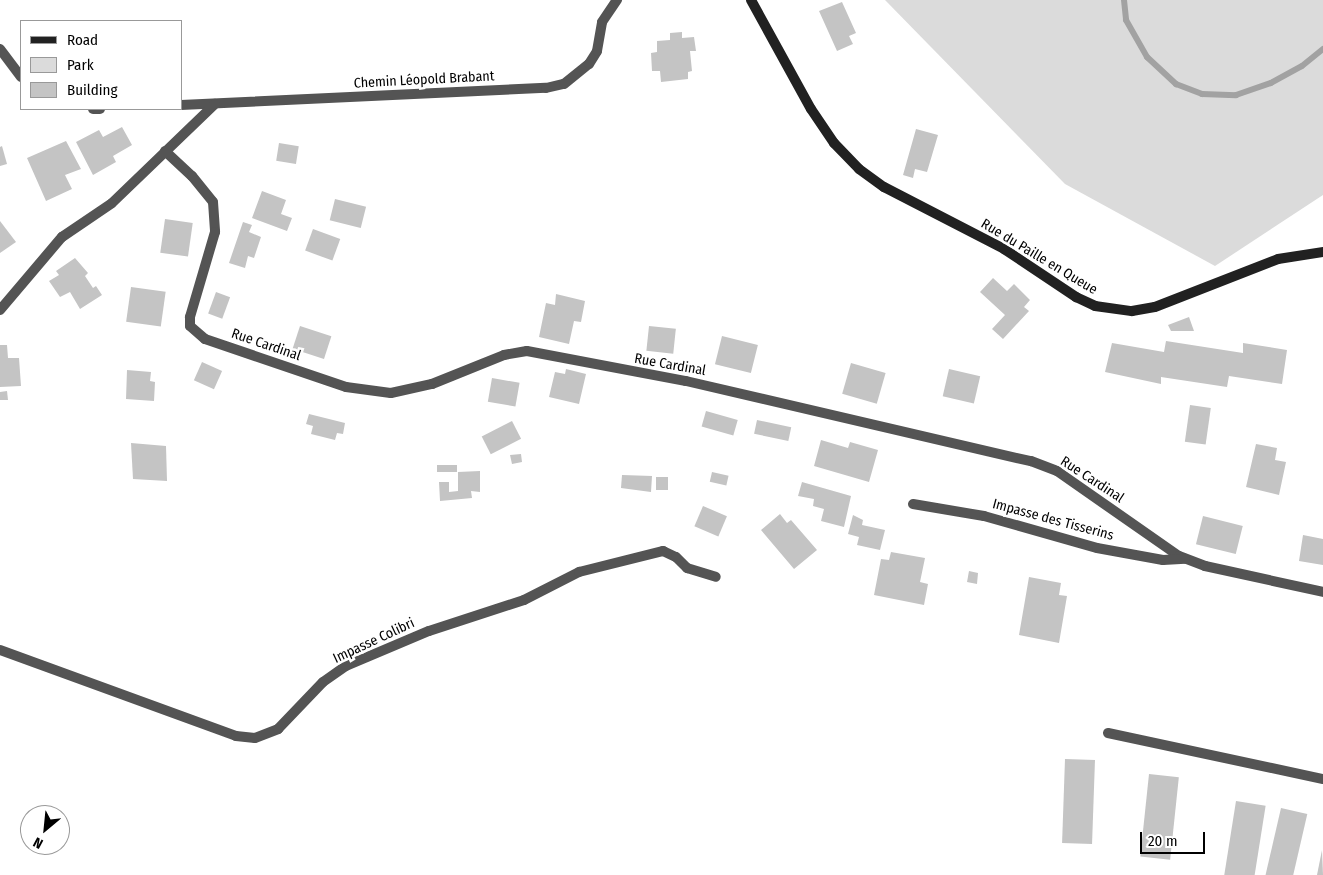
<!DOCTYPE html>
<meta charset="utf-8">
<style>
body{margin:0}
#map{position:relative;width:1323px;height:875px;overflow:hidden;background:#fff;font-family:"Fira Sans Condensed",sans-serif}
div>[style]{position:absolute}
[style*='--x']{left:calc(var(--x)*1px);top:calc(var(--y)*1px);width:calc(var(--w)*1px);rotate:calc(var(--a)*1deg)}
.green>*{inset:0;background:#dbdbdb}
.stream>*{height:6px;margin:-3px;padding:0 3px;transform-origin:3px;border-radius:3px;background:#a2a2a2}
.building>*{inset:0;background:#c4c4c4;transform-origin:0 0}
.street>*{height:10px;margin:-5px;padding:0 5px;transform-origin:5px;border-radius:5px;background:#545454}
.secondary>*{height:10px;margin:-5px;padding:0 5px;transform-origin:5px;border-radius:5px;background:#212121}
span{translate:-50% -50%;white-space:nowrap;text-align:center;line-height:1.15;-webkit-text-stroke:5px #fff;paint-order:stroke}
.street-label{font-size:14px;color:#000}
.legend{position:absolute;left:20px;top:20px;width:162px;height:90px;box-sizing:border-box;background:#fff;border:1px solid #999;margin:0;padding:6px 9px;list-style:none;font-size:15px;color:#000}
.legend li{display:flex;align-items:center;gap:10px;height:25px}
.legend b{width:25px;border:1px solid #999}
.north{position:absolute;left:20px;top:805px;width:50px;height:50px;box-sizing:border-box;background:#fff;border:1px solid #999;border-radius:50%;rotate:208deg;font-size:14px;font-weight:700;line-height:20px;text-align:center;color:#000}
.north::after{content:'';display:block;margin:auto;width:18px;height:22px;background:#000;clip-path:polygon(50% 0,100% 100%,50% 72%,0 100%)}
.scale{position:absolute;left:1140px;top:832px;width:65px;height:22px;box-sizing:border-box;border:2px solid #000;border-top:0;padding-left:6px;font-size:15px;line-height:18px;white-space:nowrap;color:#000;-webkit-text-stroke:4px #fff;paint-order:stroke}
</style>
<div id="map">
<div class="green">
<div style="clip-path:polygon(885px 0,1323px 0,1323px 195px,1215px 266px,1065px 184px)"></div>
</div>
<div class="stream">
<div style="--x:1124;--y:0;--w:20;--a:84"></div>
<div style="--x:1126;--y:20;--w:43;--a:60.4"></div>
<div style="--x:1147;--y:57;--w:40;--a:43"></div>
<div style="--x:1176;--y:84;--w:28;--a:21"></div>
<div style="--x:1202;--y:94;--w:34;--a:2"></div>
<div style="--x:1236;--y:95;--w:37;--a:-19"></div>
<div style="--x:1271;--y:83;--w:35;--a:-29"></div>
<div style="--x:1302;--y:66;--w:27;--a:-39"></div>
</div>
<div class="building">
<div style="clip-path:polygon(842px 2px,856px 33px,849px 36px,853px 44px,837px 51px,819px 11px)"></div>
<div style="clip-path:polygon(682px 32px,682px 38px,694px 37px,696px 51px,690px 51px,692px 71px,688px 72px,688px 79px,661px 82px,660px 71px,652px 71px,651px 53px,657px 52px,657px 41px,670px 40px,670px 33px)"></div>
<div style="clip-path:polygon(122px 127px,132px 145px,113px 156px,116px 162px,93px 175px,76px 142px,99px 130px,103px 137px)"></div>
<div style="clip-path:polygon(916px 129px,938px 135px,927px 172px,915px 169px,913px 178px,903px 175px)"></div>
<div style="clip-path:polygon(66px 141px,81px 169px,65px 175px,72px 189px,46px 201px,27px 158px)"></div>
<div style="left:279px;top:143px;width:20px;height:18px;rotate:9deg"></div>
<div style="clip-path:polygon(2px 146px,7px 164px,0 166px,0 147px)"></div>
<div style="clip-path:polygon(262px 191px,286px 200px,281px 214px,292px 218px,287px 231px,252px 218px)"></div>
<div style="left:335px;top:199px;width:32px;height:22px;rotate:14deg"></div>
<div style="left:165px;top:219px;width:28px;height:34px;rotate:8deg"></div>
<div style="clip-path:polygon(0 221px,16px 242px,0 253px)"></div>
<div style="clip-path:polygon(243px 222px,252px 225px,249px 232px,261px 237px,254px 258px,248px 256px,245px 268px,229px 263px)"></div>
<div style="left:313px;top:229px;width:29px;height:23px;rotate:20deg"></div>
<div style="clip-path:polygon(75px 258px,88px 273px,85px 276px,93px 288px,96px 286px,102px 295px,80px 309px,70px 292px,60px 297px,49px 281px,59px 275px,56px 271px)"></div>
<div style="clip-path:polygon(993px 278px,1007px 291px,1014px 284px,1030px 300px,1024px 307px,1029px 311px,1003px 339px,992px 329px,1005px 315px,980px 292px)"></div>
<div style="left:131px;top:287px;width:35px;height:35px;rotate:8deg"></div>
<div style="left:216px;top:292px;width:15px;height:23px;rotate:20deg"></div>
<div style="clip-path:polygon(556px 294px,585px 301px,581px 322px,574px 321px,569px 344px,539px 337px,546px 303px,555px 305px)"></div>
<div style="clip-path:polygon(1189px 317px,1194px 331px,1171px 331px,1168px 325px)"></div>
<div style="left:300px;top:326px;width:33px;height:24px;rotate:18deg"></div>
<div style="left:649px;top:326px;width:27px;height:25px;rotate:6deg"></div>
<div style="left:722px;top:336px;width:37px;height:29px;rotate:14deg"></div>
<div style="clip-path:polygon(1166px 341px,1243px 353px,1243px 343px,1287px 350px,1282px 384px,1229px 376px,1227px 387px,1161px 377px,1161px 384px,1105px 372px,1112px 343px,1164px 352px)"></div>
<div style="clip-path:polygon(0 345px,7px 345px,8px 358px,19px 358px,21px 386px,0 387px)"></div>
<div style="left:202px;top:362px;width:22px;height:20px;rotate:24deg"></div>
<div style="left:851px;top:363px;width:36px;height:32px;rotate:16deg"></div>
<div style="clip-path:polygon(566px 369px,586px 374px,579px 404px,549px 397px,555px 372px,565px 374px)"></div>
<div style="left:949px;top:369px;width:32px;height:28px;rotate:13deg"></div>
<div style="clip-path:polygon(127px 370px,151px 372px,150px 381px,155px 382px,154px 401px,126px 399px)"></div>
<div style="left:492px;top:378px;width:28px;height:24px;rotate:10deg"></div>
<div style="clip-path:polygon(7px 391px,8px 400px,0 400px,0 392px)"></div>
<div style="left:1190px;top:405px;width:21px;height:37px;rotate:8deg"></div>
<div style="left:706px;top:411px;width:33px;height:16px;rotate:16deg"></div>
<div style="clip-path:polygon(309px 414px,345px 423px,343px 434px,337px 433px,335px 440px,311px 434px,313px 426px,306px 424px)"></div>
<div style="left:757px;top:420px;width:35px;height:14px;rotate:12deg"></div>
<div style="left:512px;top:421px;width:20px;height:34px;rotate:63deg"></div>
<div style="clip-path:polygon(821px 440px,848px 448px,850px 442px,878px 450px,869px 482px,814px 466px)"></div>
<div style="clip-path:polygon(131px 443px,166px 446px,167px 481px,133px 479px)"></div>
<div style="clip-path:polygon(1256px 444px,1277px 448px,1275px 460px,1286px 462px,1279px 495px,1246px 487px)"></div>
<div style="clip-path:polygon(521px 454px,522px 462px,512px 464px,510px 455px)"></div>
<div style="left:437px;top:465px;width:20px;height:7px"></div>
<div style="clip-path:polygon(480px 471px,480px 492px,471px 491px,472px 498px,440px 501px,439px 482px,449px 482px,449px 492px,458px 491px,458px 472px)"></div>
<div style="left:712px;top:472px;width:17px;height:10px;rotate:13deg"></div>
<div style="clip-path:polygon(622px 475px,652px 476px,651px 492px,621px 488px)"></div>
<div style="left:656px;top:477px;width:12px;height:13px"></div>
<div style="clip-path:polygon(802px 482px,851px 496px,844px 527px,821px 521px,824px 509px,813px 506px,814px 499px,798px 496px)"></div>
<div style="left:703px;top:506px;width:26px;height:22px;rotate:23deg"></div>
<div style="clip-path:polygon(780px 514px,787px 523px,791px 520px,817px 550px,794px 569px,761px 530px)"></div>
<div style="clip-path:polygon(853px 515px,863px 520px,862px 525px,885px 530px,880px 550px,857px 545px,859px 537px,848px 534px)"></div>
<div style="left:1203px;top:516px;width:41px;height:29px;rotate:14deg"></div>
<div style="clip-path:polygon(1303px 535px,1323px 539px,1323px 565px,1299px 561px)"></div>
<div style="clip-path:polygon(891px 552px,925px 558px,920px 582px,928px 584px,924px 605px,874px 595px,881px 559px,889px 560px)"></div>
<div style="clip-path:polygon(969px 571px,978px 573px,977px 584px,967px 582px)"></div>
<div style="clip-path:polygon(1029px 577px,1061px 583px,1059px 595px,1067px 596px,1059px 643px,1019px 635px)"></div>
<div style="left:1065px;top:759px;width:30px;height:84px;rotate:2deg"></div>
<div style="left:1149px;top:774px;width:30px;height:83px;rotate:6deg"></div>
<div style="left:1236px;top:801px;width:30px;height:75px;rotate:9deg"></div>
<div style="left:1281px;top:808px;width:27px;height:69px;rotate:13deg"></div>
<div style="clip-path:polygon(1322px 850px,1323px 875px,1317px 875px)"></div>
</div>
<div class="street">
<div style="--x:0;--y:49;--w:35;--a:53"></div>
<div style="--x:181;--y:105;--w:365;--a:-2.7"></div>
<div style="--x:546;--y:88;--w:18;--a:-13"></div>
<div style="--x:564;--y:84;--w:32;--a:-39"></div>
<div style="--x:589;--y:64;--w:15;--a:-58"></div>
<div style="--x:597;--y:51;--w:29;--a:-80"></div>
<div style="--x:602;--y:22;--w:27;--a:-56"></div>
<div style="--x:93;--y:109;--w:7;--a:0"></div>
<div style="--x:165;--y:151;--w:37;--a:43"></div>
<div style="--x:192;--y:176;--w:33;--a:51"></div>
<div style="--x:213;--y:202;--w:30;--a:86"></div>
<div style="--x:215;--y:232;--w:89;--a:106.4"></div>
<div style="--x:190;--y:317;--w:9;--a:90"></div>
<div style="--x:190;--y:326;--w:20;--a:41"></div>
<div style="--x:205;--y:339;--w:149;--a:18.8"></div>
<div style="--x:346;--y:387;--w:45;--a:7.6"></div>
<div style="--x:391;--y:393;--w:42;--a:-12.4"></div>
<div style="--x:432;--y:384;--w:78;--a:-21.9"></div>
<div style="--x:504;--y:355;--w:23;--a:-10"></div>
<div style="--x:527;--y:351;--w:162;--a:10.7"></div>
<div style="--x:686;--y:381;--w:354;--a:13.1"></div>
<div style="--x:1031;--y:461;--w:28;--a:21"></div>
<div style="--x:1057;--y:471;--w:149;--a:34.9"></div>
<div style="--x:1179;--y:556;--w:28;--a:21"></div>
<div style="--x:1205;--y:566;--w:121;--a:12.4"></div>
<div style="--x:0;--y:310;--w:96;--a:-49.7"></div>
<div style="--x:62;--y:237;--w:60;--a:-34.2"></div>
<div style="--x:112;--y:203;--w:143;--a:-43.9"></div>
<div style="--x:913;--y:504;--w:72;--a:9.6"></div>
<div style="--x:984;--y:516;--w:117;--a:15.8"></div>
<div style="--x:1097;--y:548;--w:67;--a:10.3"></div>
<div style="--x:1163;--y:560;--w:22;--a:-3"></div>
<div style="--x:0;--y:650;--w:251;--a:20"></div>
<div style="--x:236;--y:736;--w:19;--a:6"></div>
<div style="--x:255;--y:738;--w:25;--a:-21"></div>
<div style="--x:278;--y:729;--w:65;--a:-46.2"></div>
<div style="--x:323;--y:682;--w:28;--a:-35"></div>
<div style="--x:346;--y:666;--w:90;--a:-22.9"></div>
<div style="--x:429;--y:631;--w:100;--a:-18.1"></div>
<div style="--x:524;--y:600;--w:62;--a:-27"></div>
<div style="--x:579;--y:572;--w:87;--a:-14"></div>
<div style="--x:663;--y:551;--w:14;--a:25"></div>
<div style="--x:676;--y:557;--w:16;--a:45"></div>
<div style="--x:687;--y:568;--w:30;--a:17"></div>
<div style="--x:1108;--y:733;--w:220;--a:12.1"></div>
</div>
<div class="secondary">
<div style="--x:751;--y:0;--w:124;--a:61.2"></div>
<div style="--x:811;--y:109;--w:41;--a:55.9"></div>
<div style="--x:834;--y:143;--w:36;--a:46"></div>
<div style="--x:859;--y:169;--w:31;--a:36"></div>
<div style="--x:884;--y:187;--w:135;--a:27.3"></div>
<div style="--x:1004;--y:249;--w:87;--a:33.7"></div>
<div style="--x:1076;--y:297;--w:21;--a:25"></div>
<div style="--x:1095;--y:306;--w:37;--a:8"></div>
<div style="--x:1132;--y:311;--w:23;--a:-10"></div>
<div style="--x:1155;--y:307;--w:132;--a:-21.3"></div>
<div style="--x:1278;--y:259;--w:46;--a:-8.8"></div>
</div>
<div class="street-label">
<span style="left:424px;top:80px;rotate:-3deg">Chemin Léopold Brabant</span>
<span style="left:1039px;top:257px;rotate:31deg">Rue du Paille en Queue</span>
<span style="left:266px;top:345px;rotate:19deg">Rue Cardinal</span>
<span style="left:670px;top:365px;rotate:10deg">Rue Cardinal</span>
<span style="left:1092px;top:480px;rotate:33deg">Rue Cardinal</span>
<span style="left:1053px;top:520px;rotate:15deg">Impasse des Tisserins</span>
<span style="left:374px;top:641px;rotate:-25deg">Impasse Colibri</span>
</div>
<ul class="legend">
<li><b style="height:6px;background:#212121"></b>Road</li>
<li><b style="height:14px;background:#dbdbdb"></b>Park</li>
<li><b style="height:14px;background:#c4c4c4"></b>Building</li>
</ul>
<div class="north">N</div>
<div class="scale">20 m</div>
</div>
